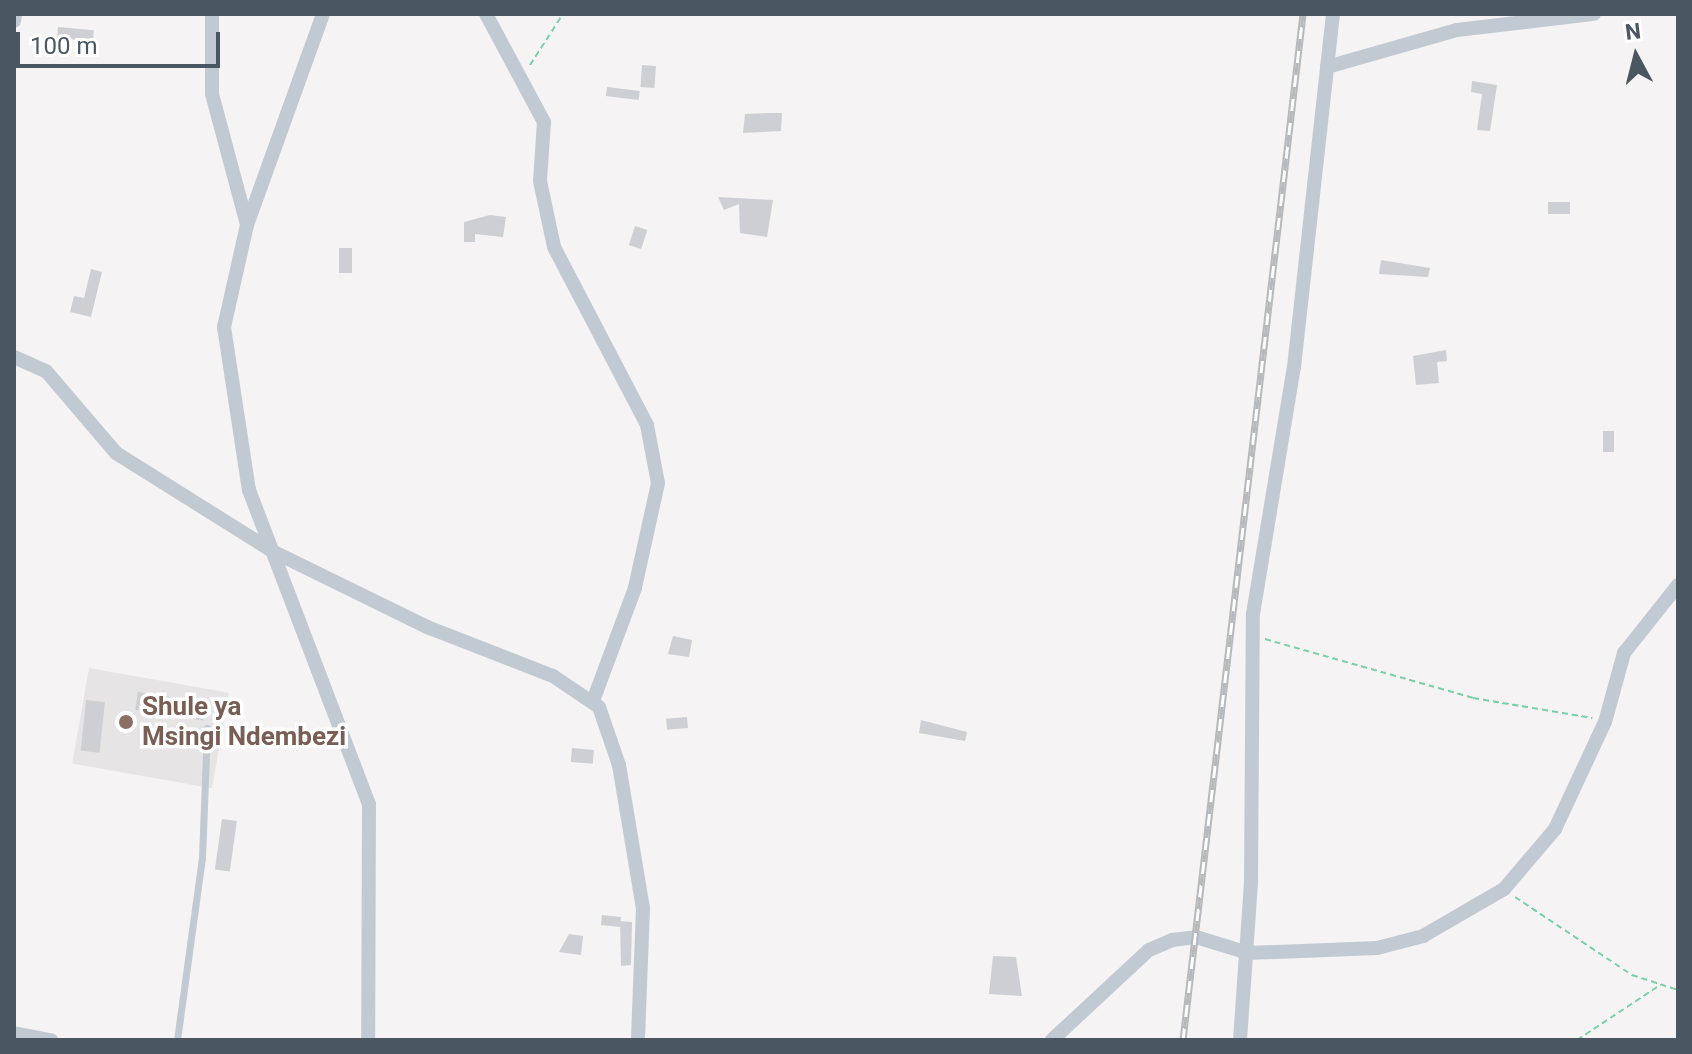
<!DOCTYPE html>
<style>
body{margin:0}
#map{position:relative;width:1692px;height:1054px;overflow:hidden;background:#f5f3f3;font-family:Roboto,sans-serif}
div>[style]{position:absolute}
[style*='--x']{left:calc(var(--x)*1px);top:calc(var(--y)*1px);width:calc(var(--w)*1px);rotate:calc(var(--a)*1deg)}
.education>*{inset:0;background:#e6e4e5;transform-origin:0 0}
.building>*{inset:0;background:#cdcfd5;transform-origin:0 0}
.path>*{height:2px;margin-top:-1px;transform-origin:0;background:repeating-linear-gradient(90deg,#7ad0a6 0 6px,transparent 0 10px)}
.lane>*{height:7px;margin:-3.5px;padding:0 3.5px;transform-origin:3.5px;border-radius:3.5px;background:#c1cad2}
.street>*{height:14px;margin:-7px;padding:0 7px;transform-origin:7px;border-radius:7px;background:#c1cad2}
.rail>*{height:7px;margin-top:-3.5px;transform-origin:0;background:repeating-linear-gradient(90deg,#fff 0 12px,#b5b8bd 0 24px);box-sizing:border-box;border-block:2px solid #b5b8bd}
.dots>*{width:22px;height:22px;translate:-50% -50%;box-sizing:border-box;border:4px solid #fff;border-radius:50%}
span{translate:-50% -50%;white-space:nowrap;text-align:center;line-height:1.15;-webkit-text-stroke:7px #fff;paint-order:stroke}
.education-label{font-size:26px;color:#785e54;font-weight:700}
.left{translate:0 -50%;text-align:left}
.frame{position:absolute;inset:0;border:16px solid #4a5661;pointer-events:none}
.north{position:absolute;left:1596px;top:16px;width:80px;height:80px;-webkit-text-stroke:6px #fff;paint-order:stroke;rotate:353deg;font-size:22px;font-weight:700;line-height:32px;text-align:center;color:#4a5661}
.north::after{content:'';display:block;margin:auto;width:28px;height:36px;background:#4a5661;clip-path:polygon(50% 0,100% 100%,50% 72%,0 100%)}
.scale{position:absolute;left:16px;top:32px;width:204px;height:36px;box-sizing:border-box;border:4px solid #4a5661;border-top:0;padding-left:10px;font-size:24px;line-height:28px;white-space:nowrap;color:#4a5661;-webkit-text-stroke:6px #fff;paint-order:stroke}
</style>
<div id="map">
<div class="education">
<div style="left:89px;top:668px;width:142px;height:97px;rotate:10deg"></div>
</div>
<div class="building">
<div style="left:58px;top:27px;width:36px;height:11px;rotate:5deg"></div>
<div style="left:642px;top:65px;width:14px;height:22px;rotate:4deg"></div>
<div style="clip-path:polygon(1472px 81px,1497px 85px,1490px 131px,1477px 130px,1482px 94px,1471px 92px)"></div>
<div style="left:607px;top:87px;width:33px;height:9px;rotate:7deg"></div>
<div style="clip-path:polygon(769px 113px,782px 113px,781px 131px,743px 133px,745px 114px)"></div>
<div style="clip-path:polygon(718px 197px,773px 200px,767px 237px,740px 233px,739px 204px,724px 210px)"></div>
<div style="left:1548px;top:202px;width:22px;height:12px"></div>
<div style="clip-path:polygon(490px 215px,506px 217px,503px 237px,475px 234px,475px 242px,464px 242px,464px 222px)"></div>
<div style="left:635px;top:226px;width:13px;height:20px;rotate:18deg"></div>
<div style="left:339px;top:248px;width:13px;height:25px"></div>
<div style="clip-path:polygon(1381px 260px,1430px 268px,1428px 277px,1379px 274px)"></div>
<div style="clip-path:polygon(91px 269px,102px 272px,91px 317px,70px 312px,74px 296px,84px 298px)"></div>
<div style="clip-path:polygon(1446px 350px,1447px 361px,1437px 362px,1439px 383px,1416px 385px,1413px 356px)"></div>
<div style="left:1603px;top:431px;width:11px;height:21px"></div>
<div style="clip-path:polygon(673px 636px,692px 640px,689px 657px,668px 654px)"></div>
<div style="left:138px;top:692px;width:69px;height:18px;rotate:9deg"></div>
<div style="left:86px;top:700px;width:19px;height:51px;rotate:6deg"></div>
<div style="left:687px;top:717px;width:11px;height:21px;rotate:85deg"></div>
<div style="clip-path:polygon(921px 720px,967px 732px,965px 741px,919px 733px)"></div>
<div style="left:572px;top:748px;width:22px;height:14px;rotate:5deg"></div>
<div style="left:222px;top:819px;width:15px;height:51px;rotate:8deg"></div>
<div style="left:602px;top:915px;width:19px;height:10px;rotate:6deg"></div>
<div style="clip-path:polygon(620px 921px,632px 922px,631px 965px,621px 966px)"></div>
<div style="clip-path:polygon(569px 934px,583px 936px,581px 955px,559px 952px)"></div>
<div style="clip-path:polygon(993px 956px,1016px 957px,1022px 996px,989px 994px)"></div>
</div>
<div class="path">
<div style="--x:530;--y:65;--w:61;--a:-57.1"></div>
<div style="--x:1265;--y:639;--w:216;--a:15.8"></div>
<div style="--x:1473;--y:698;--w:121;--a:9.5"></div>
<div style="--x:1515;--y:897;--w:141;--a:33.7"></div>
<div style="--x:1632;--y:975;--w:48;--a:18.1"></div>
<div style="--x:1577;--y:1040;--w:96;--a:-33.5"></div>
</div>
<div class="lane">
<div style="--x:177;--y:1040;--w:184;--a:-82.2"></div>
<div style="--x:202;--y:858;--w:130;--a:-87.8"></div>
</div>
<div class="street">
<div style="--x:212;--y:14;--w:80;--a:90"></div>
<div style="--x:212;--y:94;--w:136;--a:75"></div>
<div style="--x:323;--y:14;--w:224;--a:109.8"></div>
<div style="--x:247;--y:225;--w:105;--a:102.7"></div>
<div style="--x:224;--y:327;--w:165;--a:81.3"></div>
<div style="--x:249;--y:490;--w:336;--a:69.1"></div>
<div style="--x:369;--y:804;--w:236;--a:90.2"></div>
<div style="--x:486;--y:14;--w:123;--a:61.8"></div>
<div style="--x:544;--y:122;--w:59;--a:93.9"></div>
<div style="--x:540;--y:181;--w:67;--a:78"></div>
<div style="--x:554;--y:247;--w:201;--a:62.4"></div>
<div style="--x:647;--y:425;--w:59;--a:79.3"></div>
<div style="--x:658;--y:483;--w:107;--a:102.4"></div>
<div style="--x:635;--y:588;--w:121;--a:110.4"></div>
<div style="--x:14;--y:21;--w:7;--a:-82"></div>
<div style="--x:1327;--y:67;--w:135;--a:-15.9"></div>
<div style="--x:1457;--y:30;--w:138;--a:-6.7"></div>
<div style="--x:14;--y:357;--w:35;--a:24"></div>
<div style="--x:46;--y:371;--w:108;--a:49.5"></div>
<div style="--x:116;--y:453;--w:184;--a:32.1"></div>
<div style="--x:272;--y:551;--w:173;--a:26.1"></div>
<div style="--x:427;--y:627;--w:135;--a:21.3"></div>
<div style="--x:553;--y:676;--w:55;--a:34"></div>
<div style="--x:599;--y:707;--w:61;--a:71"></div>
<div style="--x:619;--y:765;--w:145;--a:80.5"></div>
<div style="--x:643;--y:908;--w:132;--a:92.2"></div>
<div style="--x:14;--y:1033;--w:38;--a:11"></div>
<div style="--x:1052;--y:1040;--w:132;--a:-42.9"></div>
<div style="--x:1149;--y:950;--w:25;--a:-23"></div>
<div style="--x:1172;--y:940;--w:24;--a:-7"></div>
<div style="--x:1196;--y:937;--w:54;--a:17.1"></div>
<div style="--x:1248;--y:953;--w:129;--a:-2.2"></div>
<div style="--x:1377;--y:948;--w:48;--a:-14.6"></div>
<div style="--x:1423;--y:936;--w:94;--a:-30.1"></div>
<div style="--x:1504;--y:889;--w:79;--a:-49.6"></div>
<div style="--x:1555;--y:829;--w:118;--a:-65"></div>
<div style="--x:1605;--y:722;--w:72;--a:-74.6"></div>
<div style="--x:1624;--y:653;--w:87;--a:-51.5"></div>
<div style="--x:1240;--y:1040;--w:159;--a:-86"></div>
<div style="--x:1251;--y:881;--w:267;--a:-89.6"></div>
<div style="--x:1253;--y:614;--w:250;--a:-80.6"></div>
<div style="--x:1294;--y:367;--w:355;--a:-83.7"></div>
</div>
<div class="rail">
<div style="--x:1183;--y:1040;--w:1033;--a:-83.33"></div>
</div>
<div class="dots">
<div style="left:126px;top:722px;background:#8d6e63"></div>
</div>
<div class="education-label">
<span class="left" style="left:142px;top:722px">Shule ya<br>Msingi Ndembezi</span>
</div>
<div class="frame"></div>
<div class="north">N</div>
<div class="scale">100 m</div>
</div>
